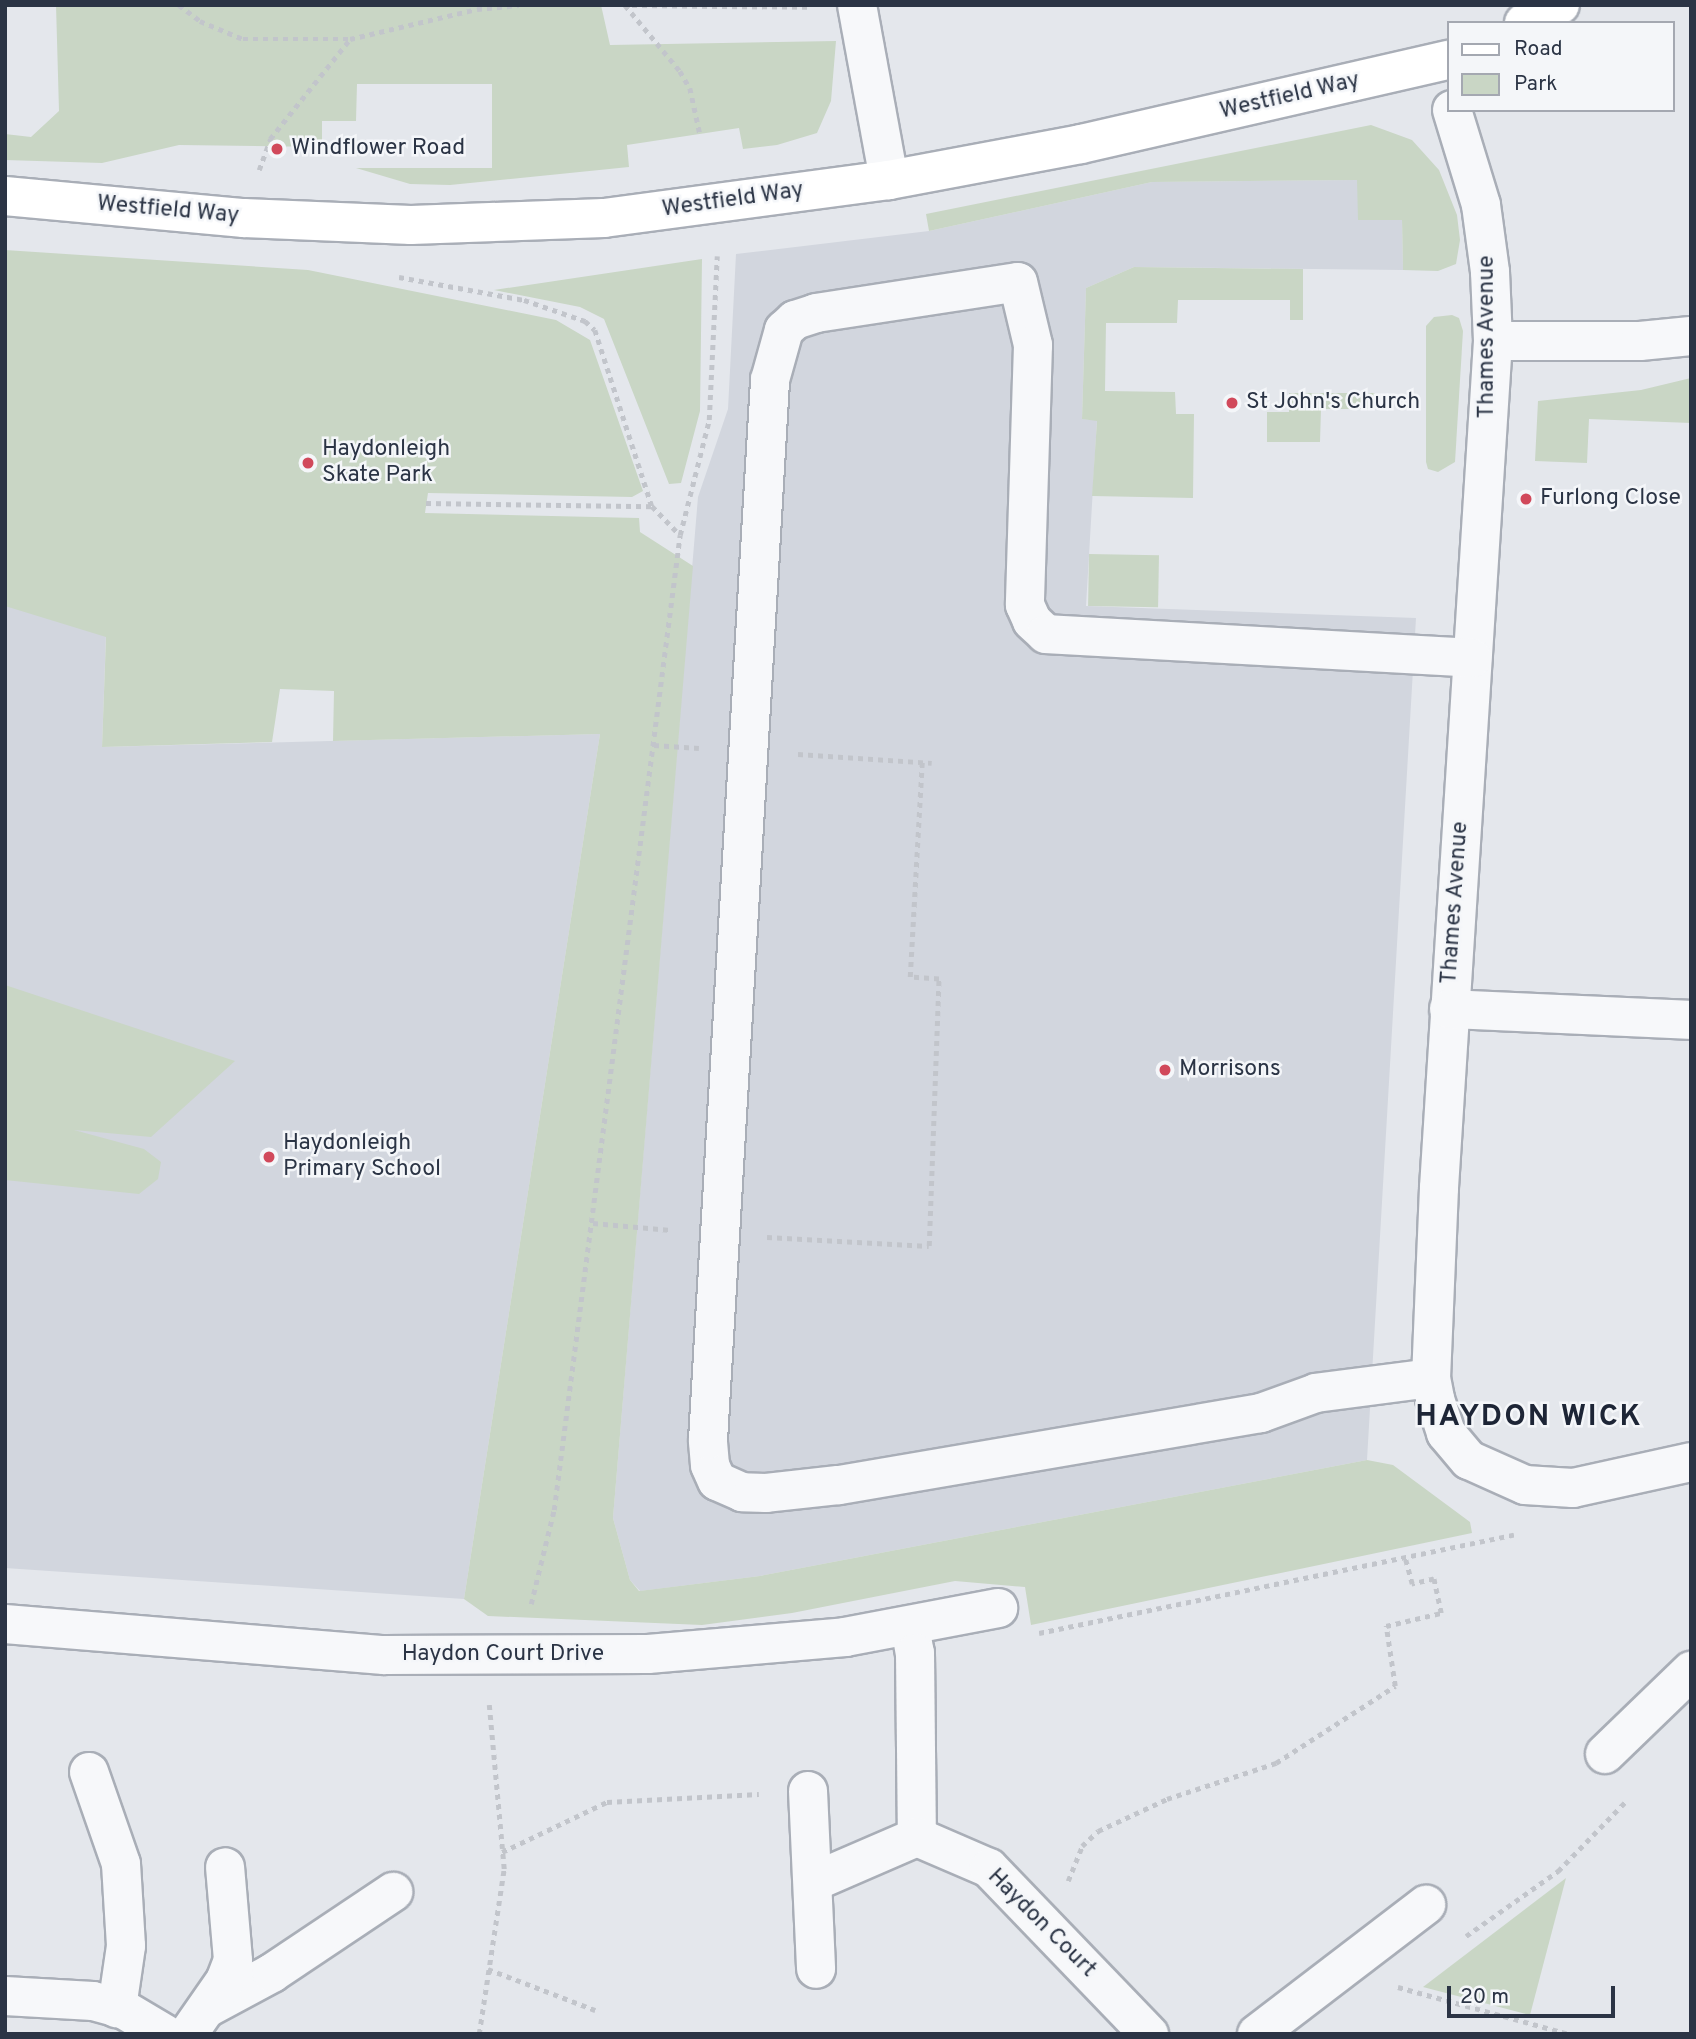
<!DOCTYPE html>
<style>
body{margin:0}
#map{position:relative;width:1696px;height:2039px;overflow:hidden;background:#e4e7ec;font-family:Overpass,sans-serif}
div>[style]{position:absolute}
[style*='--x']{left:calc(var(--x)*1px);top:calc(var(--y)*1px);width:calc(var(--w)*1px);rotate:calc(var(--a)*1deg)}
.built>*{inset:0;background:#d2d6de}
.green>*{inset:0;background:#c9d6c5;transform-origin:0 0}
.path>*{height:4.5px;margin-top:-2.25px;transform-origin:0;background:repeating-linear-gradient(90deg,#c2c5cb 0 5px,transparent 0 10px)}
.roads{filter:drop-shadow(2px 0 #a9aeb7) drop-shadow(-2px 0 #a9aeb7) drop-shadow(0 2px #a9aeb7) drop-shadow(0 -2px #a9aeb7)}
.minor>*{height:38px;margin:-19px;padding:0 19px;transform-origin:19px;border-radius:19px;background:#f7f8fa}
.major>*{height:38px;margin:-19px;padding:0 19px;transform-origin:19px;border-radius:19px;background:#fff}
.dots>*{width:19px;height:19px;translate:-50% -50%;box-sizing:border-box;border:4px solid #f4f6f9;border-radius:50%}
span{translate:-50% -50%;white-space:nowrap;text-align:center;line-height:1.15;-webkit-text-stroke:5px #f4f6f9;paint-order:stroke}
.street-label{font-size:23px;color:#2b3445}
.poi-label{font-size:23px;color:#2b3445}
.left{translate:0 -50%;text-align:left}
.district-label{font-size:30px;color:#1d2536;font-weight:700;letter-spacing:2px}
.frame{position:absolute;inset:0;border:7px solid #2b3445;pointer-events:none}
.legend{position:absolute;left:1447px;top:21px;width:228px;height:91px;box-sizing:border-box;background:#f4f6f9;border:2px solid #a4a8b1;margin:0;padding:9px 12px;list-style:none;font-size:21px;color:#2b3445}
.legend li{display:flex;align-items:center;gap:14px;height:35px}
.legend b{width:35px;border:2px solid #a4a8b1}
.scale{position:absolute;left:1447px;top:1986px;width:168px;height:32px;box-sizing:border-box;border:4px solid #2b3445;border-top:0;padding-left:9px;font-size:21px;line-height:24px;white-space:nowrap;color:#2b3445;-webkit-text-stroke:5px #f4f6f9;paint-order:stroke}
</style>
<div id="map">
<div class="built">
<div style="clip-path:polygon(1358px 180px,1402px 220px,1403px 270px,1134px 267px,1086px 288px,1082px 419px,1097px 420px,1086px 606px,1416px 618px,1367px 1460px,760px 1576px,640px 1591px,630px 1580px,613px 1518px,698px 497px,728px 409px,736px 254px,929px 231px,1152px 182px)"></div>
<div style="clip-path:polygon(5px 288px,118px 294px,102px 747px,600px 734px,464px 1599px,5px 1568px)"></div>
</div>
<div class="green">
<div style="clip-path:polygon(56px 5px,601px 5px,610px 45px,836px 41px,831px 101px,817px 133px,777px 145px,743px 149px,739px 128px,627px 145px,629px 167px,450px 185px,410px 184px,356px 168px,492px 168px,492px 84px,357px 84px,356px 121px,322px 121px,322px 147px,179px 145px,102px 163px,5px 160px,5px 134px,31px 137px,59px 111px)"></div>
<div style="clip-path:polygon(1371px 125px,1412px 140px,1439px 170px,1457px 215px,1460px 240px,1456px 264px,1438px 271px,1403px 270px,1402px 220px,1358px 220px,1357px 180px,1152px 182px,929px 231px,926px 214px)"></div>
<div style="clip-path:polygon(5px 250px,308px 270px,556px 320px,590px 340px,643px 491px,632px 497px,428px 493px,425px 513px,639px 518px,640px 532px,693px 566px,613px 1518px,630px 1580px,639px 1591px,760px 1576px,1367px 1460px,1393px 1465px,1470px 1522px,1472px 1533px,1031px 1625px,1025px 1587px,955px 1581px,792px 1613px,702px 1625px,488px 1616px,464px 1599px,600px 734px,333px 741px,334px 691px,280px 689px,272px 742px,102px 747px,106px 637px,5px 606px)"></div>
<div style="clip-path:polygon(702px 259px,700px 411px,681px 483px,669px 484px,604px 319px,580px 307px,494px 290px)"></div>
<div style="clip-path:polygon(1134px 267px,1303px 269px,1303px 320px,1290px 320px,1290px 300px,1178px 300px,1177px 323px,1106px 323px,1105px 391px,1175px 392px,1176px 414px,1194px 414px,1193px 498px,1092px 496px,1097px 421px,1082px 419px,1086px 288px)"></div>
<div style="clip-path:polygon(1452px 315px,1459px 318px,1463px 331px,1455px 462px,1438px 472px,1428px 469px,1426px 462px,1426px 326px,1434px 317px)"></div>
<div style="clip-path:polygon(1691px 378px,1691px 423px,1589px 419px,1587px 463px,1535px 461px,1538px 401px,1641px 390px)"></div>
<div style="clip-path:polygon(1289px 393px,1375px 393px,1375px 409px,1321px 409px,1320px 442px,1267px 442px,1267px 412px,1289px 412px)"></div>
<div style="left:1089px;top:554px;width:70px;height:52px;rotate:1deg"></div>
<div style="clip-path:polygon(5px 985px,235px 1061px,151px 1137px,74px 1130px,144px 1149px,161px 1162px,158px 1179px,139px 1194px,5px 1180px)"></div>
<div style="clip-path:polygon(1566px 1878px,1530px 2015px,1423px 1987px)"></div>
</div>
<div class="path">
<div style="--x:179;--y:5;--w:26;--a:37"></div>
<div style="--x:200;--y:21;--w:47;--a:22.7"></div>
<div style="--x:243;--y:39;--w:106;--a:0"></div>
<div style="--x:625;--y:5;--w:86;--a:50.2"></div>
<div style="--x:680;--y:71;--w:20;--a:60"></div>
<div style="--x:690;--y:88;--w:47;--a:77.7"></div>
<div style="--x:632;--y:5;--w:177;--a:0.6"></div>
<div style="--x:259;--y:170;--w:33;--a:-70"></div>
<div style="--x:270;--y:139;--w:128;--a:-51.3"></div>
<div style="--x:350;--y:39;--w:130;--a:-13.3"></div>
<div style="--x:477;--y:9;--w:42;--a:-5.4"></div>
<div style="--x:399;--y:277;--w:127;--a:10.4"></div>
<div style="--x:524;--y:300;--w:65;--a:19"></div>
<div style="--x:585;--y:321;--w:13;--a:42"></div>
<div style="--x:595;--y:330;--w:185;--a:72.1"></div>
<div style="--x:652;--y:506;--w:39;--a:46"></div>
<div style="--x:426;--y:503;--w:226;--a:0.8"></div>
<div style="--x:654;--y:745;--w:45;--a:3.8"></div>
<div style="--x:798;--y:754;--w:134;--a:3.8"></div>
<div style="--x:593;--y:1223;--w:78;--a:5.1"></div>
<div style="--x:767;--y:1237;--w:162;--a:3.2"></div>
<div style="--x:929;--y:1246;--w:267;--a:-87.9"></div>
<div style="--x:939;--y:979;--w:29;--a:-176"></div>
<div style="--x:910;--y:977;--w:215;--a:-86.8"></div>
<div style="--x:531;--y:1604;--w:97;--a:-76.3"></div>
<div style="--x:554;--y:1510;--w:983;--a:-82.64"></div>
<div style="--x:680;--y:535;--w:119;--a:-75.8"></div>
<div style="--x:709;--y:420;--w:164;--a:-87.2"></div>
<div style="--x:1039;--y:1633;--w:485;--a:-11.7"></div>
<div style="--x:502;--y:1852;--w:116;--a:-25.5"></div>
<div style="--x:607;--y:1802;--w:152;--a:-3"></div>
<div style="--x:1068;--y:1881;--w:38;--a:-68"></div>
<div style="--x:1082;--y:1846;--w:22;--a:-43"></div>
<div style="--x:1098;--y:1831;--w:76;--a:-24.9"></div>
<div style="--x:1167;--y:1799;--w:115;--a:-18.3"></div>
<div style="--x:1276;--y:1763;--w:142;--a:-32.9"></div>
<div style="--x:1395;--y:1686;--w:61;--a:-98.5"></div>
<div style="--x:1386;--y:1626;--w:57;--a:-13.3"></div>
<div style="--x:1441;--y:1613;--w:35;--a:-102"></div>
<div style="--x:1434;--y:1579;--w:23;--a:167"></div>
<div style="--x:1412;--y:1584;--w:28;--a:-105"></div>
<div style="--x:1466;--y:1936;--w:113;--a:-35.2"></div>
<div style="--x:1558;--y:1871;--w:99;--a:-45.8"></div>
<div style="--x:488;--y:1969;--w:115;--a:21"></div>
<div style="--x:1398;--y:1987;--w:177;--a:15.4"></div>
<div style="--x:479;--y:2034;--w:167;--a:-81.4"></div>
<div style="--x:504;--y:1869;--w:165;--a:-95.2"></div>
</div>
<div class="roads">
<div class="minor">
<div style="--x:857;--y:5;--w:178;--a:79.6"></div>
<div style="--x:1452;--y:110;--w:99;--a:73"></div>
<div style="--x:1481;--y:205;--w:68;--a:82.3"></div>
<div style="--x:1490;--y:272;--w:69;--a:87.5"></div>
<div style="--x:1493;--y:341;--w:849;--a:93.65"></div>
<div style="--x:1439;--y:1188;--w:190;--a:92.4"></div>
<div style="--x:1431;--y:1378;--w:21;--a:79"></div>
<div style="--x:1435;--y:1399;--w:36;--a:72"></div>
<div style="--x:1446;--y:1433;--w:35;--a:50"></div>
<div style="--x:1469;--y:1460;--w:61;--a:24.1"></div>
<div style="--x:1525;--y:1485;--w:48;--a:3.6"></div>
<div style="--x:1573;--y:1488;--w:121;--a:-12.4"></div>
<div style="--x:1493;--y:341;--w:147;--a:0"></div>
<div style="--x:1640;--y:341;--w:51;--a:-5.6"></div>
<div style="--x:1449;--y:1009;--w:242;--a:2.6"></div>
<div style="--x:1431;--y:1378;--w:116;--a:172.6"></div>
<div style="--x:1316;--y:1393;--w:59;--a:160"></div>
<div style="--x:1261;--y:1413;--w:429;--a:170.3"></div>
<div style="--x:838;--y:1485;--w:72;--a:173.7"></div>
<div style="--x:766;--y:1493;--w:24;--a:-178"></div>
<div style="--x:742;--y:1492;--w:27;--a:-156"></div>
<div style="--x:717;--y:1481;--w:17;--a:-114"></div>
<div style="--x:710;--y:1465;--w:25;--a:-95"></div>
<div style="--x:708;--y:1440;--w:1062;--a:-86.65"></div>
<div style="--x:770;--y:380;--w:52;--a:-74.4"></div>
<div style="--x:784;--y:330;--w:15;--a:-42"></div>
<div style="--x:795;--y:320;--w:22;--a:-18"></div>
<div style="--x:816;--y:313;--w:204;--a:-8.7"></div>
<div style="--x:1018;--y:282;--w:65;--a:76.6"></div>
<div style="--x:1033;--y:345;--w:260;--a:91.8"></div>
<div style="--x:1025;--y:605;--w:17;--a:66"></div>
<div style="--x:1032;--y:621;--w:19;--a:43"></div>
<div style="--x:1046;--y:634;--w:427;--a:3.2"></div>
<div style="--x:5;--y:1624;--w:380;--a:4.7"></div>
<div style="--x:384;--y:1655;--w:264;--a:-0.2"></div>
<div style="--x:648;--y:1654;--w:198;--a:-4.9"></div>
<div style="--x:845;--y:1637;--w:156;--a:-10.7"></div>
<div style="--x:910;--y:1626;--w:27;--a:80"></div>
<div style="--x:915;--y:1653;--w:184;--a:89.4"></div>
<div style="--x:1605;--y:1754;--w:120;--a:-44"></div>
<div style="--x:89;--y:1772;--w:97;--a:70.8"></div>
<div style="--x:121;--y:1864;--w:82;--a:86.5"></div>
<div style="--x:126;--y:1946;--w:63;--a:98.3"></div>
<div style="--x:808;--y:1791;--w:178;--a:87.4"></div>
<div style="--x:813;--y:1882;--w:113;--a:-23.4"></div>
<div style="--x:917;--y:1837;--w:78;--a:23.3"></div>
<div style="--x:989;--y:1868;--w:231;--a:46.1"></div>
<div style="--x:5;--y:1996;--w:88;--a:3.3"></div>
<div style="--x:93;--y:2001;--w:31;--a:15"></div>
<div style="--x:123;--y:2009;--w:49;--a:30.8"></div>
<div style="--x:207;--y:2008;--w:74;--a:-28.3"></div>
<div style="--x:272;--y:1973;--w:146;--a:-33.8"></div>
<div style="--x:188;--y:2034;--w:65;--a:-55.1"></div>
<div style="--x:225;--y:1981;--w:22;--a:-69"></div>
<div style="--x:233;--y:1960;--w:93;--a:-94.9"></div>
<div style="--x:1257;--y:2034;--w:213;--a:-37.4"></div>
</div>
<div class="major">
<div style="--x:1524;--y:23;--w:40;--a:-26.6"></div>
<div style="--x:5;--y:196;--w:240;--a:5.3"></div>
<div style="--x:244;--y:218;--w:167;--a:2.4"></div>
<div style="--x:411;--y:225;--w:193;--a:-2.1"></div>
<div style="--x:604;--y:218;--w:288;--a:-7.6"></div>
<div style="--x:889;--y:180;--w:195;--a:-10.6"></div>
<div style="--x:1081;--y:144;--w:377;--a:-12.9"></div>
</div>
</div>
<div class="dots">
<div style="left:277px;top:149px;background:#d1495b"></div>
<div style="left:1232px;top:403px;background:#d1495b"></div>
<div style="left:308px;top:463px;background:#d1495b"></div>
<div style="left:1526px;top:499px;background:#d1495b"></div>
<div style="left:1165px;top:1070px;background:#d1495b"></div>
<div style="left:269px;top:1157px;background:#d1495b"></div>
</div>
<div class="street-label">
<span style="left:1290px;top:97px;rotate:-13deg">Westfield Way</span>
<span style="left:733px;top:201px;rotate:-8deg">Westfield Way</span>
<span style="left:168px;top:211px;rotate:5deg">Westfield Way</span>
<span style="left:1488px;top:337px;rotate:-90deg">Thames Avenue</span>
<span style="left:1456px;top:903px;rotate:-86deg">Thames Avenue</span>
<span style="left:503px;top:1655px">Haydon Court Drive</span>
<span style="left:1041px;top:1924px;rotate:45deg">Haydon Court</span>
</div>
<div class="poi-label">
<span class="left" style="left:291px;top:149px">Windflower Road</span>
<span class="left" style="left:1246px;top:403px">St John's Church</span>
<span class="left" style="left:322px;top:463px">Haydonleigh<br>Skate Park</span>
<span class="left" style="left:1540px;top:499px">Furlong Close</span>
<span class="left" style="left:1179px;top:1070px">Morrisons</span>
<span class="left" style="left:283px;top:1157px">Haydonleigh<br>Primary School</span>
</div>
<div class="district-label">
<span style="left:1529px;top:1418px">HAYDON WICK</span>
</div>
<div class="frame"></div>
<ul class="legend">
<li><b style="height:9px;background:#fff"></b>Road</li>
<li><b style="height:19px;background:#c9d6c5"></b>Park</li>
</ul>
<div class="scale">20 m</div>
</div>
